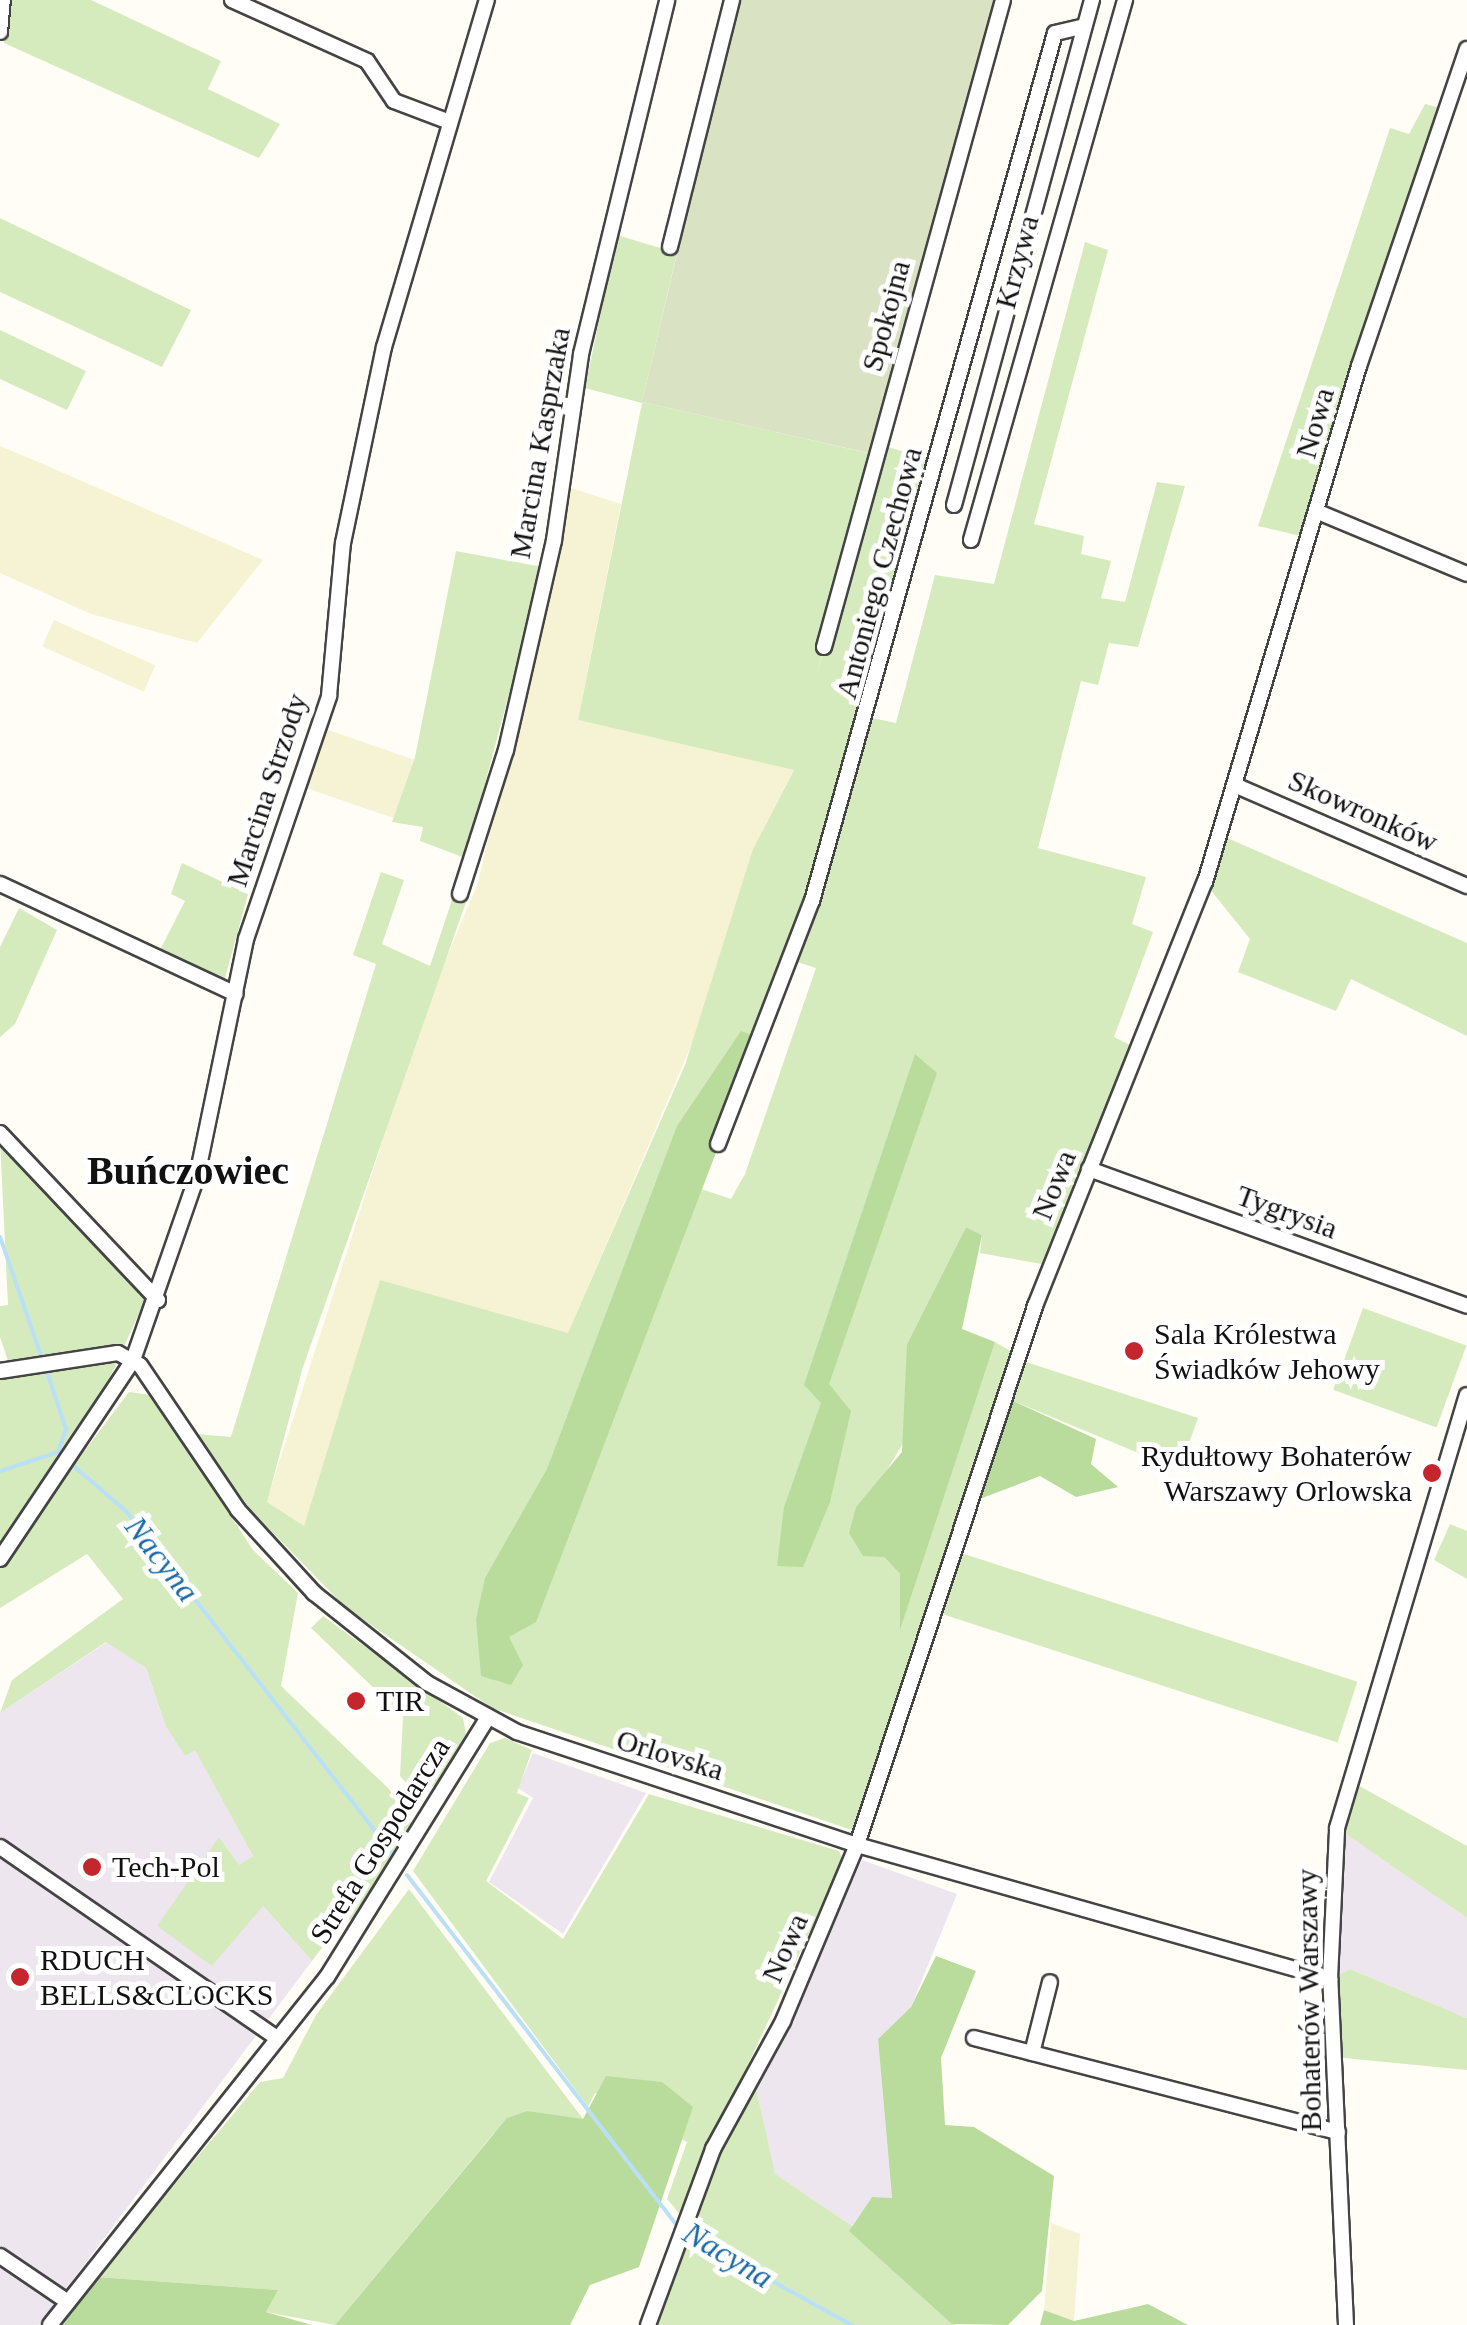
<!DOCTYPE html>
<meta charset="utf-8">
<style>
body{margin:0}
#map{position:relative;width:1467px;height:2325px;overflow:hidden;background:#fffdf5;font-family:Georgia,serif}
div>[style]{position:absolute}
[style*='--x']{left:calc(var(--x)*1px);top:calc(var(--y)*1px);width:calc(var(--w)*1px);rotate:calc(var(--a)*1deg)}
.industrial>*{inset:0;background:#eee6ef}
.farmland>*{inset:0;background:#f6f3d4;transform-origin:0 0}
.green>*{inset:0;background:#d5ebbd;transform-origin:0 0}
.forest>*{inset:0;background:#b9dc9c}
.cemetery>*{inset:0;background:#d9e3c4}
.stream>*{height:4px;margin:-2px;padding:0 2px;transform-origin:2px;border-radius:2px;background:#b9e0f7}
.roads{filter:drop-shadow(2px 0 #444) drop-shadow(-2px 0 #444) drop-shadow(0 2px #444) drop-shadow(0 -2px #444)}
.minor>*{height:14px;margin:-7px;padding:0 7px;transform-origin:7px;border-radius:7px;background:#fff}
.dots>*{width:28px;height:28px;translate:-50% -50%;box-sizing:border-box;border:5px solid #fff;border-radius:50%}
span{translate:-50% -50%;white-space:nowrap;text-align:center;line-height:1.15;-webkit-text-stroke:10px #fff;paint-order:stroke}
.street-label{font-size:30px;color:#111}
.poi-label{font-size:30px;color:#111}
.left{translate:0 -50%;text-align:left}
.right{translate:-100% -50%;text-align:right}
.water-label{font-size:32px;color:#1768a6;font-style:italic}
.district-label{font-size:40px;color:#111;font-weight:700}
</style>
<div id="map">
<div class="industrial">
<div style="clip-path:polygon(107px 1642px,146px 1668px,166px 1727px,185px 1756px,195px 1749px,253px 1856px,239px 1866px,220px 1838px,263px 1906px,312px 1961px,39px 2325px,0 2325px,0 1713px)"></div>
<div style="clip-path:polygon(533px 1753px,646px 1793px,563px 1934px,489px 1882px,533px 1798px,518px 1788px)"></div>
<div style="clip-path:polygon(1337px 1828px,1467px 1918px,1467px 2018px,1350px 1969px,1330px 1979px)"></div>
<div style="clip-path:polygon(862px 1860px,957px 1894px,911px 2007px,878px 2039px,892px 2199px,872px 2197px,852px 2226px,774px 2174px,756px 2088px)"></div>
</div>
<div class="farmland">
<div style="clip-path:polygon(0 446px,43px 464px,263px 560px,197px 643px,91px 614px,0 573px)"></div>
<div style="clip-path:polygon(568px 487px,621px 504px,578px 720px,794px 769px,753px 849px,705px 1013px,568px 1334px,380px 1281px,304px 1527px,266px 1503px,426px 1006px,478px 883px)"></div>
<div style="left:54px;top:620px;width:111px;height:29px;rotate:24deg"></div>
<div style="left:325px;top:729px;width:94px;height:62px;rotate:19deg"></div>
<div style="clip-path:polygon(1051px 2223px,1080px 2234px,1074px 2321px,1044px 2310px)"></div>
</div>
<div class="green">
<div style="clip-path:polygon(8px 0,91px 0,221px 61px,208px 89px,280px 124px,259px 158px,4px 43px)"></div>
<div style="clip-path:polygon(1425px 104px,1441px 108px,1305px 537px,1258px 526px,1390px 128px,1409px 134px)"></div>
<div style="clip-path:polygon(0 218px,191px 310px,162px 367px,0 292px)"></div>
<div style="clip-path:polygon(617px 235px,677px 253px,642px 402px,877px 455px,817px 673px,884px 446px,934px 460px,799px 928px,701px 1189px,731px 1199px,745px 1174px,816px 968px,797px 962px,872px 718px,896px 723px,935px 575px,994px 584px,1085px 242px,1108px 250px,1034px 524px,1084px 536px,1081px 554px,1111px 561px,1101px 598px,1125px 602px,1157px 482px,1185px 486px,1138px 647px,1109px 643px,1098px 685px,1081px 681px,1038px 848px,1146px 877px,1132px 924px,1153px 932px,1114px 1037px,1138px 1049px,1047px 1265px,980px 1253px,982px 1235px,966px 1227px,907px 1344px,908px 1435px,887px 1470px,884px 1557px,900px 1574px,900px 1627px,995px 1342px,1012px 1352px,855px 1831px,492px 1708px,345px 1607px,250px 1509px,196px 1434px,231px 1437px,376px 964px,353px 955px,381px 872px,404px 880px,382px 944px,430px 966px,452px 900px,466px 902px,302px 1370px,267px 1502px,304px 1526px,380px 1280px,568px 1333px,685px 1065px,753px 849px,794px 770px,578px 720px,642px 403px,585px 388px)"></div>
<div style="clip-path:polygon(0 330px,86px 371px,67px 410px,0 379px)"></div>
<div style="clip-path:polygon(456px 551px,543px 567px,465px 858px,420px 841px,423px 827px,392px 822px,415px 757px)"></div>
<div style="clip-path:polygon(1225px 837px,1467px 943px,1467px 1036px,1351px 979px,1336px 1011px,1238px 972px,1250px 939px,1209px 888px)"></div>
<div style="clip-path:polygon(182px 863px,248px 894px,225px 978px,159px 952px,185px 901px,171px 894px)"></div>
<div style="clip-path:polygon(19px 908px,57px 930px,15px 1024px,0 1037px,0 947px)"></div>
<div style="clip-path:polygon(0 1140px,146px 1298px,107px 1384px,0 1545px,0 1377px,12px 1373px,0 1337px,0 1306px,8px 1305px)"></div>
<div style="left:1363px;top:1308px;width:110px;height:87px;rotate:20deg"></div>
<div style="clip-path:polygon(1020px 1360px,1198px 1418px,1179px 1470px,1011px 1400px)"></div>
<div style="clip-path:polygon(129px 1392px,151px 1395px,253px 1550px,298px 1593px,281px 1686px,389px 1789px,413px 1826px,352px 1921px,345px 1917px,312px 1961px,263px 1906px,212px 1966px,157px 1926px,219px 1837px,239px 1865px,253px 1856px,195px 1750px,185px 1756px,166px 1727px,146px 1668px,106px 1642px,0 1713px,12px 1680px,123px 1599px,87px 1554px,0 1608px,0 1563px)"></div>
<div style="clip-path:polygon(1450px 1524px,1467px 1531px,1467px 1579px,1434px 1560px)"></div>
<div style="left:955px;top:1551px;width:423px;height:64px;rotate:18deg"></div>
<div style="clip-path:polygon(323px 1616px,463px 1718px,466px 1735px,436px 1786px,412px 1790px,400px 1776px,403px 1716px,311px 1628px)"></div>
<div style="clip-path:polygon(505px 1738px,532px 1750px,517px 1793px,529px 1798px,486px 1881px,563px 1939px,649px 1794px,839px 1851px,843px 1860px,679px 2213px,667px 2199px,687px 2142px,595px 2093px,588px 2107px,413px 1871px,490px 1743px)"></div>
<div style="clip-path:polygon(1356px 1784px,1467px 1846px,1467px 1918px,1337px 1828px)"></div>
<div style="clip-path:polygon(409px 1889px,583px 2119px,494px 2133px,335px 2325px,266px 2312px,277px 2290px,97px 2277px,260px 2082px,283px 2078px,316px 2015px)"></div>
<div style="clip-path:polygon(1350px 1969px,1467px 2018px,1467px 2070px,1334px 2057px,1330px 1979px)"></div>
<div style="clip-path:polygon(756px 2088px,775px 2174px,852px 2226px,956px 2325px,655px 2325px,716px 2153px)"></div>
</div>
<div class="forest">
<div style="clip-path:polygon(741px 1031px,760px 1038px,536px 1622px,509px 1637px,523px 1665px,511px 1685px,481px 1676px,476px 1619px,485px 1578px,547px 1469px,677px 1126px)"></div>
<div style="clip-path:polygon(915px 1054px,937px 1073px,829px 1384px,851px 1411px,830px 1502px,803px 1567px,777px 1566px,784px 1507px,821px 1403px,804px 1385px)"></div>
<div style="clip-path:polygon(966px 1227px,982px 1235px,962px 1329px,995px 1342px,900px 1630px,900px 1574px,884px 1557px,863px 1556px,849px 1533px,856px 1507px,902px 1452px,907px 1344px)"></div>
<div style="clip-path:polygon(1011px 1400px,1096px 1439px,1091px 1464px,1118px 1487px,1076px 1497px,1040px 1476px,977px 1500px)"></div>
<div style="clip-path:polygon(936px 1956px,976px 1971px,941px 2058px,945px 2125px,974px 2127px,1054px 2176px,1042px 2291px,1008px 2325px,952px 2324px,849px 2231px,872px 2197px,892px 2198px,878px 2039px,911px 2007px)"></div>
<div style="clip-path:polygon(606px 2076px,662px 2082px,693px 2107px,639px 2267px,590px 2285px,570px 2325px,335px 2325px,507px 2118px,527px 2111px,583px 2119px)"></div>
<div style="clip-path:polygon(97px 2277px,278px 2290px,266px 2312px,312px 2325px,63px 2325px)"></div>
<div style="clip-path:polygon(1148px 2304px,1188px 2325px,1040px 2325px,1044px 2310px,1074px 2321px)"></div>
</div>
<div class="cemetery">
<div style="clip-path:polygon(737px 0,996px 0,869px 453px,642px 402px)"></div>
</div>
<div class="stream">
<div style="--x:0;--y:1237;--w:131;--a:70.9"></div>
<div style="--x:46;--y:1369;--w:63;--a:71.6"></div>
<div style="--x:66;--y:1429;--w:24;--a:109"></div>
<div style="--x:69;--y:1462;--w:75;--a:40.7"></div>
<div style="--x:126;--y:1511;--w:437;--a:52.1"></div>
<div style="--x:0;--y:1471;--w:61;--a:-18.1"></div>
<div style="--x:407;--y:1875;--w:444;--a:52.4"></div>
<div style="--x:685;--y:2233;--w:191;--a:28.9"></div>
</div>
<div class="roads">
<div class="minor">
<div style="--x:232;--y:0;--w:148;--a:24.3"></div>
<div style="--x:367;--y:61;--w:48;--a:56"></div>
<div style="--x:394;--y:101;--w:57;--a:20.7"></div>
<div style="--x:0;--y:32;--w:32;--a:-85"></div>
<div style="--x:670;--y:247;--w:255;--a:-75.9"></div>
<div style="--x:954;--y:505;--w:524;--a:-74.72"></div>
<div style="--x:1318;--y:512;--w:161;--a:22.6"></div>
<div style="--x:971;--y:540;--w:562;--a:-74.08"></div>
<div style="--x:824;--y:647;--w:671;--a:-74.54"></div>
<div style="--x:1237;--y:786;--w:251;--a:23.5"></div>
<div style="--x:0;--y:884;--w:260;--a:25"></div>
<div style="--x:460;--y:894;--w:151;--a:-72.3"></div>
<div style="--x:506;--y:750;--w:215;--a:-77.1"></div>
<div style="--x:554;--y:540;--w:188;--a:-81.7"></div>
<div style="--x:581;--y:354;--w:364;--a:-76.3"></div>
<div style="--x:0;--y:1133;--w:230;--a:46.6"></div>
<div style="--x:718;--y:1144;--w:261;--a:-68.9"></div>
<div style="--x:812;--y:901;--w:901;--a:-74.36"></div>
<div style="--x:1055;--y:33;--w:28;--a:-13"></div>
<div style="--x:1089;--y:1169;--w:402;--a:19.9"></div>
<div style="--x:0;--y:1371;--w:119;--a:-8.7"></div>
<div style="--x:118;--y:1353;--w:25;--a:29"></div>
<div style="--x:140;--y:1365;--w:175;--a:55.9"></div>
<div style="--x:238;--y:1510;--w:113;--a:47.5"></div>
<div style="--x:314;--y:1593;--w:144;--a:38.5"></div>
<div style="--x:427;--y:1683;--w:102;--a:28.6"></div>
<div style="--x:517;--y:1732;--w:358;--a:18.4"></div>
<div style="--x:857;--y:1845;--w:492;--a:15.8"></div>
<div style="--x:0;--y:1559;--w:239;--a:-56.2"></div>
<div style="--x:133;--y:1360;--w:195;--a:-70.8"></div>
<div style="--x:197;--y:1176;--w:242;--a:-78.3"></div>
<div style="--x:246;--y:939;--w:257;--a:-71.1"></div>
<div style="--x:329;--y:696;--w:154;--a:-84.8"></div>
<div style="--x:343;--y:543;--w:200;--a:-78.2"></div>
<div style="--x:384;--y:347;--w:362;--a:-73.5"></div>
<div style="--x:0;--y:1847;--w:336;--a:34.6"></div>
<div style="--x:974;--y:2038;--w:376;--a:14.5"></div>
<div style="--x:1032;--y:2053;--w:73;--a:-75.8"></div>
<div style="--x:0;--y:2256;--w:82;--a:34.1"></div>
<div style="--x:50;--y:2325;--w:445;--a:-51.5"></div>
<div style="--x:327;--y:1977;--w:306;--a:-58.2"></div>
<div style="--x:648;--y:2325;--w:188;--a:-69.7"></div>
<div style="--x:713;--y:2149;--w:146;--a:-61.3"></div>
<div style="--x:783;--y:2021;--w:191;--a:-67.2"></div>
<div style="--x:857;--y:1845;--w:568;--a:-71.72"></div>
<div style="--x:1035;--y:1306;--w:457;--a:-68.2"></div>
<div style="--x:1205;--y:882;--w:538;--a:-73.38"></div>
<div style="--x:1359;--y:366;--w:335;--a:-71.2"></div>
<div style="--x:1346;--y:2325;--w:346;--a:-92.6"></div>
<div style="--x:1330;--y:1979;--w:151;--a:-87.3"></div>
<div style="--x:1337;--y:1828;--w:452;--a:-73.3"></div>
</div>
</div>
<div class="dots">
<div style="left:1134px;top:1351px;background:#c4262e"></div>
<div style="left:1432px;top:1473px;background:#c4262e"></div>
<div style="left:356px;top:1701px;background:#c4262e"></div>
<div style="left:92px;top:1867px;background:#c4262e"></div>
<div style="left:20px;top:1977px;background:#c4262e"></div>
</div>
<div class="street-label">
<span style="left:1017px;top:262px;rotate:-75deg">Krzywa</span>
<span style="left:886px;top:316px;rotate:-75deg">Spokojna</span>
<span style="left:1315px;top:423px;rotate:-74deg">Nowa</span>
<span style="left:540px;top:443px;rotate:-80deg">Marcina Kasprzaka</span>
<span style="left:879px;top:573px;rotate:-75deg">Antoniego Czechowa</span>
<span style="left:267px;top:790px;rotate:-72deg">Marcina Strzody</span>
<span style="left:1363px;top:811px;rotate:24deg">Skowronków</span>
<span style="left:1054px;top:1185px;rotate:-68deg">Nowa</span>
<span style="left:1287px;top:1212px;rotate:20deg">Tygrysia</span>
<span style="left:670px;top:1755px;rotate:17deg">Orlovska</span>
<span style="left:380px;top:1841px;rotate:-58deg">Strefa Gospodarcza</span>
<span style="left:785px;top:1948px;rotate:-66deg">Nowa</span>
<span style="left:1309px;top:2000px;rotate:-91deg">Bohaterów Warszawy</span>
</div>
<div class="poi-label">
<span class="left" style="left:1154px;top:1351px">Sala Królestwa<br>Świadków Jehowy</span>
<span class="right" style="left:1412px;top:1473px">Rydułtowy Bohaterów<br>Warszawy Orlowska</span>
<span class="left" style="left:376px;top:1701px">TIR</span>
<span class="left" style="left:112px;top:1867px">Tech-Pol</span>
<span class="left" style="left:40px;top:1977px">RDUCH<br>BELLS&amp;CLOCKS</span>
</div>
<div class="water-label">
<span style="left:162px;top:1559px;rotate:52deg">Nacyna</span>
<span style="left:728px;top:2255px;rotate:31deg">Nacyna</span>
</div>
<div class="district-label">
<span style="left:188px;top:1171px">Buńczowiec</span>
</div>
</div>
